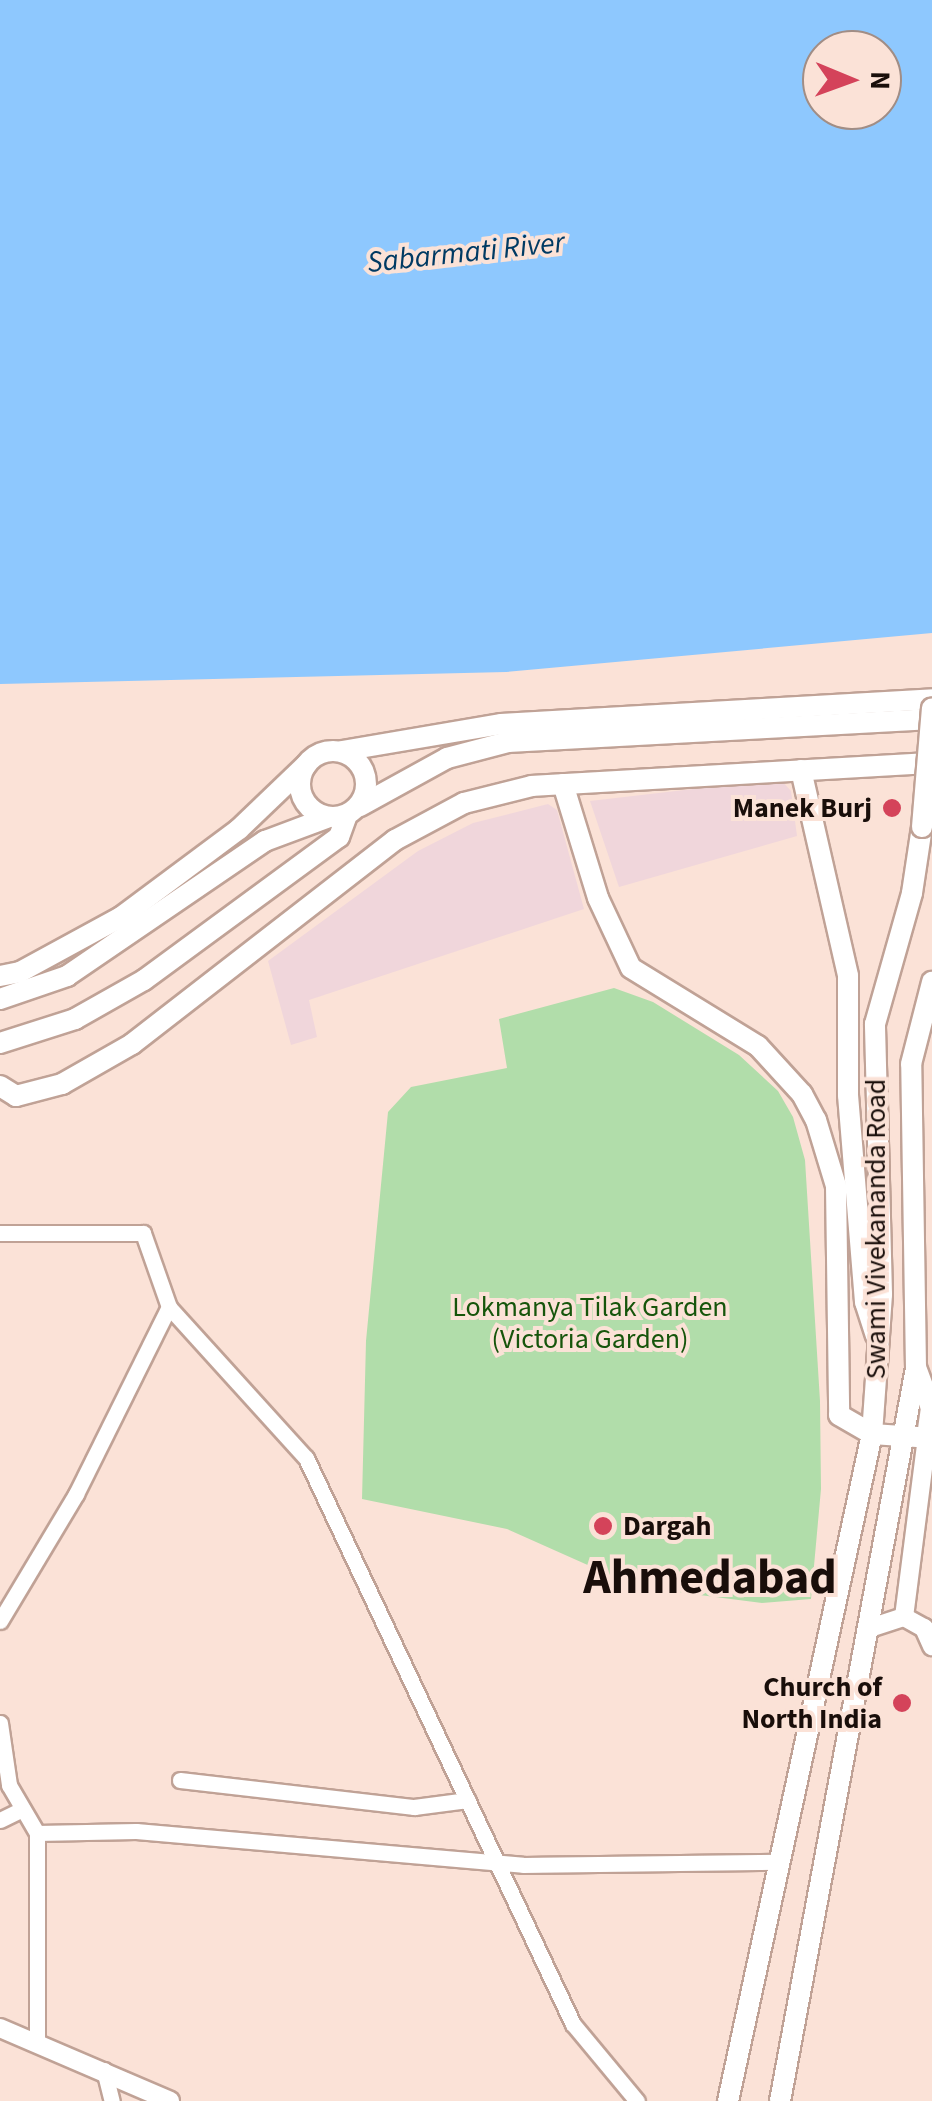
<!DOCTYPE html>
<style>
body{margin:0}
#map{position:relative;width:932px;height:2101px;overflow:hidden;background:#fbe2d7;font-family:"Source Sans 3",sans-serif}
div>[style]{position:absolute}
[style*='--x']{left:calc(var(--x)*1px);top:calc(var(--y)*1px);width:calc(var(--w)*1px);rotate:calc(var(--a)*1deg)}
.commercial>*{inset:0;background:#f0d6db}
.green>*{inset:0;background:#b1ddaa}
.water>*{inset:0;background:#8ec8fe}
.roads{filter:drop-shadow(2px 0 #c0a296) drop-shadow(-2px 0 #c0a296) drop-shadow(0 2px #c0a296) drop-shadow(0 -2px #c0a296)}
.minor>*{height:15px;margin:-7.5px;padding:0 7.5px;transform-origin:7.5px;border-radius:7.5px;background:#fff}
.tertiary>*{height:18px;margin:-9px;padding:0 9px;transform-origin:9px;border-radius:9px;background:#fff}
.secondary>*{height:20px;margin:-10px;padding:0 10px;transform-origin:10px;border-radius:10px;background:#fff}
.secondary>.ring{margin:-10px;padding:0;box-sizing:content-box;background:none;border:20px solid #fff;border-radius:50%}
.bridges{filter:drop-shadow(2px 0 #c0a296) drop-shadow(-2px 0 #c0a296) drop-shadow(0 2px #c0a296) drop-shadow(0 -2px #c0a296)}
.secondary-bridge>*{height:20px;margin:-10px;padding:0 10px;transform-origin:10px;border-radius:10px;background:#fff}
.dots>*{width:28px;height:28px;translate:-50% -50%;box-sizing:border-box;border:5px solid #fbe2d7;border-radius:50%}
span{translate:-50% -50%;white-space:nowrap;text-align:center;line-height:1.15;-webkit-text-stroke:8px #fbe2d7;paint-order:stroke}
.poi-label{font-size:28px;color:#190e0a;font-weight:700}
.right{translate:-100% -50%;text-align:right}
.left{translate:0 -50%;text-align:left}
.street-label{font-size:28px;color:#190e0a}
.park-label{font-size:28px;color:#16550b}
.water-label{font-size:30px;color:#003a63;font-style:italic}
.town-label{font-size:48px;color:#190e0a;font-weight:700}
.north{position:absolute;left:802px;top:30px;width:100px;height:100px;box-sizing:border-box;background:#fbe2d7;border:2px solid #a18d85;border-radius:50%;rotate:91deg;font-size:28px;font-weight:700;line-height:40px;text-align:center;color:#190e0a}
.north::after{content:'';display:block;margin:auto;width:35px;height:45px;background:#d4435a;clip-path:polygon(50% 0,100% 100%,50% 72%,0 100%)}
</style>
<div id="map">
<div class="commercial">
<div style="clip-path:polygon(780px 779px,791px 791px,797px 836px,619px 887px,590px 801px)"></div>
<div style="clip-path:polygon(548px 804px,557px 810px,584px 909px,309px 1000px,317px 1037px,291px 1045px,268px 961px,418px 851px,473px 823px)"></div>
</div>
<div class="green">
<div style="clip-path:polygon(614px 988px,653px 1002px,739px 1055px,778px 1091px,793px 1117px,805px 1160px,820px 1401px,821px 1489px,811px 1599px,762px 1603px,637px 1587px,507px 1529px,362px 1499px,366px 1341px,388px 1112px,411px 1087px,507px 1068px,499px 1019px)"></div>
</div>
<div class="water">
<div style="clip-path:polygon(evenodd,0 0,932px 0,932px 633px,506px 672px,0 684px,0 0,822px 50px,882px 50px,882px 110px,822px 110px,822px 50px)"></div>
</div>
<div class="roads">
<div class="minor">
<div style="--x:0;--y:1233;--w:143;--a:0"></div>
<div style="--x:143;--y:1233;--w:78;--a:70.6"></div>
<div style="--x:169;--y:1307;--w:204;--a:47.8"></div>
<div style="--x:306;--y:1458;--w:626;--a:64.75"></div>
<div style="--x:573;--y:2024;--w:100;--a:50.3"></div>
<div style="--x:0;--y:1621;--w:148;--a:-59.1"></div>
<div style="--x:76;--y:1494;--w:209;--a:-63.6"></div>
<div style="--x:0;--y:1723;--w:63;--a:81.7"></div>
<div style="--x:9;--y:1785;--w:56;--a:59.7"></div>
<div style="--x:180;--y:1780;--w:236;--a:6.6"></div>
<div style="--x:414;--y:1807;--w:54;--a:-7.4"></div>
<div style="--x:0;--y:1820;--w:25;--a:-26"></div>
<div style="--x:37;--y:2043;--w:210;--a:-90"></div>
<div style="--x:37;--y:1833;--w:99;--a:-1.2"></div>
<div style="--x:136;--y:1831;--w:388;--a:5"></div>
<div style="--x:523;--y:1865;--w:257;--a:-0.7"></div>
<div style="--x:104;--y:2070;--w:32;--a:76"></div>
</div>
<div class="tertiary">
<div style="--x:904;--y:1617;--w:180;--a:-82.7"></div>
<div style="--x:873;--y:1627;--w:33;--a:-18"></div>
<div style="--x:904;--y:1617;--w:23;--a:29"></div>
<div style="--x:924;--y:1628;--w:20;--a:66"></div>
<div style="--x:0;--y:2028;--w:185;--a:23.2"></div>
</div>
<div class="secondary">
<div class="ring" style="left:300px;top:751px;width:46px;height:46px"></div>
<div style="--x:342;--y:751;--w:162;--a:-9.6"></div>
<div style="--x:502;--y:724;--w:431;--a:-3.3"></div>
<div style="--x:801;--y:770;--w:211;--a:77.1"></div>
<div style="--x:848;--y:976;--w:119;--a:90"></div>
<div style="--x:848;--y:1095;--w:208;--a:85.3"></div>
<div style="--x:865;--y:1302;--w:35;--a:72"></div>
<div style="--x:563;--y:784;--w:119;--a:72.9"></div>
<div style="--x:598;--y:898;--w:77;--a:64.8"></div>
<div style="--x:631;--y:968;--w:149;--a:31.6"></div>
<div style="--x:758;--y:1046;--w:65;--a:47.5"></div>
<div style="--x:802;--y:1094;--w:30;--a:62"></div>
<div style="--x:816;--y:1120;--w:69;--a:73.1"></div>
<div style="--x:836;--y:1186;--w:229;--a:89.2"></div>
<div style="--x:839;--y:1415;--w:38;--a:30"></div>
<div style="--x:872;--y:1434;--w:60;--a:3.8"></div>
<div style="--x:360;--y:806;--w:99;--a:-28.9"></div>
<div style="--x:447;--y:758;--w:63;--a:-14.7"></div>
<div style="--x:508;--y:742;--w:425;--a:-3.1"></div>
<div style="--x:0;--y:976;--w:20;--a:-11"></div>
<div style="--x:20;--y:972;--w:115;--a:-28.6"></div>
<div style="--x:121;--y:917;--w:147;--a:-36.7"></div>
<div style="--x:239;--y:829;--w:93;--a:-43.7"></div>
<div style="--x:0;--y:999;--w:71;--a:-18.9"></div>
<div style="--x:67;--y:976;--w:240;--a:-34.3"></div>
<div style="--x:265;--y:841;--w:66;--a:-20.4"></div>
<div style="--x:0;--y:1043;--w:79;--a:-17.7"></div>
<div style="--x:75;--y:1019;--w:79;--a:-29.5"></div>
<div style="--x:144;--y:980;--w:242;--a:-36.3"></div>
<div style="--x:339;--y:837;--w:23;--a:-70"></div>
<div style="--x:0;--y:1086;--w:19;--a:32"></div>
<div style="--x:16;--y:1096;--w:48;--a:-14.6"></div>
<div style="--x:62;--y:1084;--w:81;--a:-29.7"></div>
<div style="--x:132;--y:1044;--w:333;--a:-37.8"></div>
<div style="--x:395;--y:840;--w:78;--a:-28.2"></div>
<div style="--x:464;--y:803;--w:70;--a:-14"></div>
<div style="--x:532;--y:786;--w:401;--a:-3.3"></div>
<div style="--x:917;--y:1370;--w:40;--a:69.8"></div>
<div style="--x:931;--y:1408;--w:30;--a:98"></div>
<div style="--x:728;--y:2101;--w:682;--a:-77.82"></div>
<div style="--x:872;--y:1434;--w:140;--a:-85.9"></div>
<div style="--x:882;--y:1294;--w:270;--a:-91.5"></div>
<div style="--x:875;--y:1024;--w:136;--a:-74.2"></div>
<div style="--x:912;--y:893;--w:67;--a:-81.4"></div>
<div style="--x:780;--y:2101;--w:746;--a:-79.49"></div>
<div style="--x:916;--y:1368;--w:304;--a:-90.9"></div>
<div style="--x:911;--y:1064;--w:85;--a:-75.6"></div>
</div>
</div>
<div class="bridges">
<div class="secondary-bridge">
<div style="--x:922;--y:827;--w:119;--a:-85.2"></div>
</div>
</div>
<div class="dots">
<div style="left:892px;top:808px;background:#d4435a"></div>
<div style="left:603px;top:1526px;background:#d4435a"></div>
<div style="left:902px;top:1703px;background:#d4435a"></div>
</div>
<div class="poi-label">
<span class="right" style="left:872px;top:808px">Manek Burj</span>
<span class="left" style="left:623px;top:1526px">Dargah</span>
<span class="right" style="left:882px;top:1703px">Church of<br>North India</span>
</div>
<div class="street-label">
<span style="left:876px;top:1229px;rotate:-90deg">Swami Vivekananda Road</span>
</div>
<div class="park-label">
<span style="left:590px;top:1323px">Lokmanya Tilak Garden<br>(Victoria Garden)</span>
</div>
<div class="water-label">
<span style="left:466px;top:253px;rotate:-6deg">Sabarmati River</span>
</div>
<div class="town-label">
<span style="left:710px;top:1579px">Ahmedabad</span>
</div>
<div class="north">N</div>
</div>
